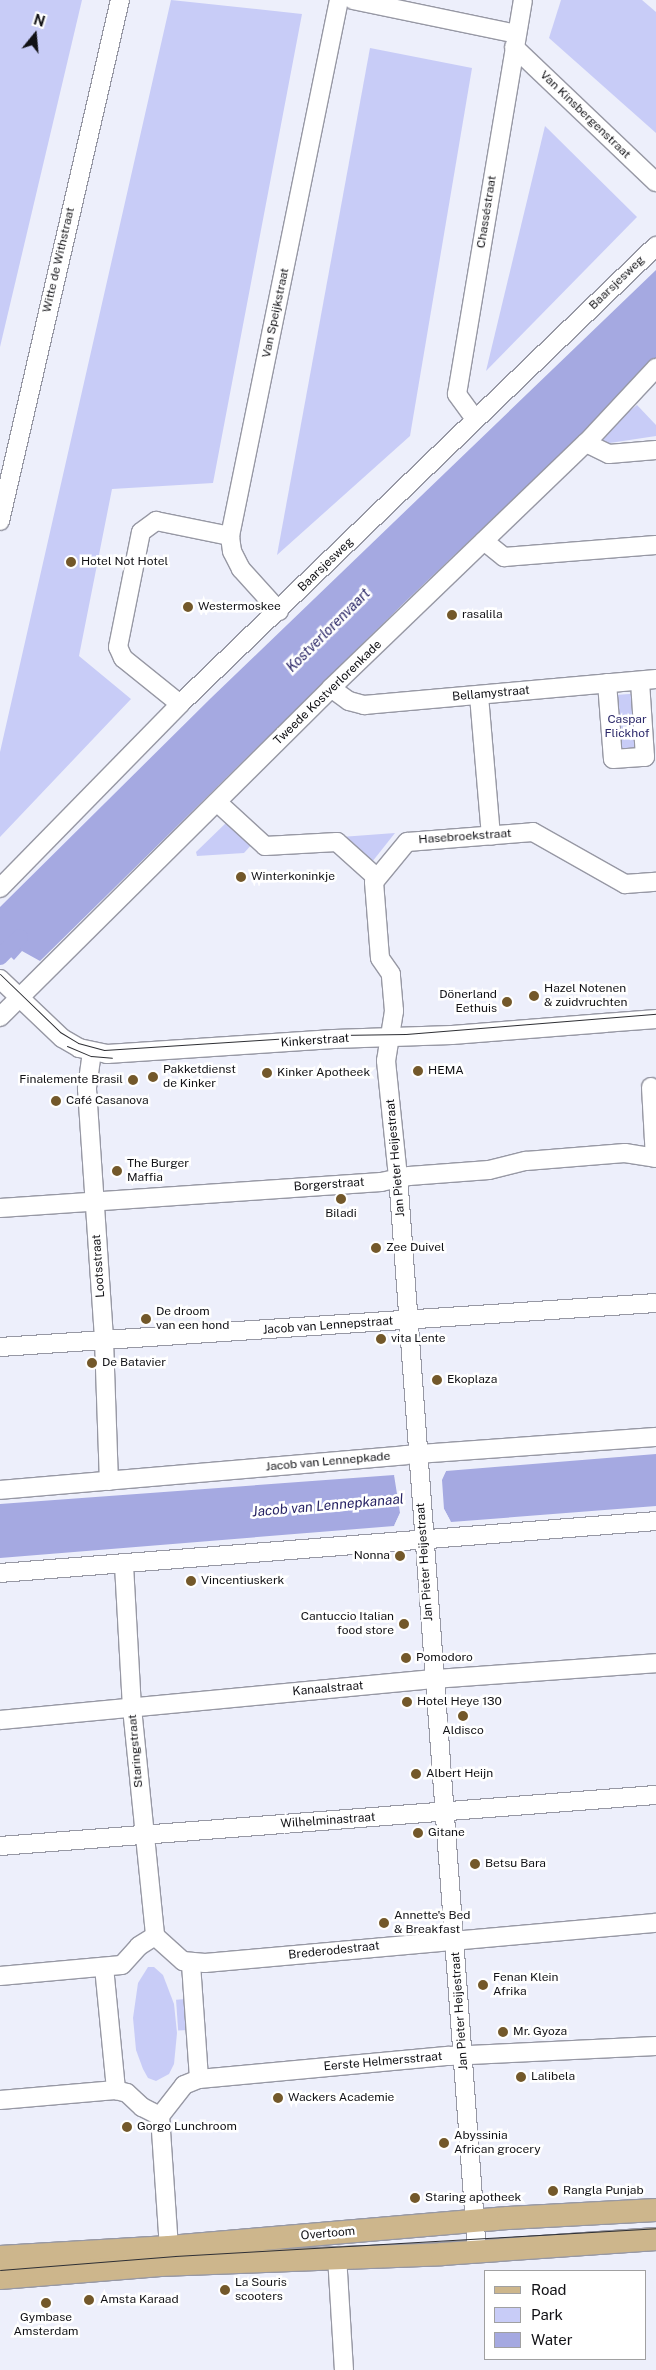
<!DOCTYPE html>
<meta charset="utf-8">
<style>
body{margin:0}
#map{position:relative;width:656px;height:2370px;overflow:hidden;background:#edeffb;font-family:"Public Sans",sans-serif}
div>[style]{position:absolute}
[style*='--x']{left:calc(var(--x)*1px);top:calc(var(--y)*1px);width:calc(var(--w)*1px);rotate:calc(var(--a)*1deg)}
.green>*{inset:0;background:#c8ccf7;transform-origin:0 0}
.water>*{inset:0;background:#a5a9e1}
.pier>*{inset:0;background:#edeffb}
.canal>*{height:16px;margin:-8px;padding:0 8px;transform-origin:8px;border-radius:8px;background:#a5a9e1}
.roads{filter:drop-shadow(1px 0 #9798a4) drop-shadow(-1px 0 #9798a4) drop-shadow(0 1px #9798a4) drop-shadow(0 -1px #9798a4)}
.minor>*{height:18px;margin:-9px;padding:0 9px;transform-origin:9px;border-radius:9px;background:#fff}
.major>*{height:22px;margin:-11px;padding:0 11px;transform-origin:11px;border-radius:11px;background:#cdb68c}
.tram>*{height:1px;margin:-0.5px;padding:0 0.5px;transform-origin:0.5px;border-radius:0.5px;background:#2e2f34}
.dots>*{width:14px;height:14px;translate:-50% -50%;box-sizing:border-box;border:2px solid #fff;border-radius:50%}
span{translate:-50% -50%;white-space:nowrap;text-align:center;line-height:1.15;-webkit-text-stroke:5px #fff;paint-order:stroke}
.street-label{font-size:12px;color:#111115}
.poi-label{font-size:12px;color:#111115}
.left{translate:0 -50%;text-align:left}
.right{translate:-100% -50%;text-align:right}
.park-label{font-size:12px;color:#2d2a6b}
.water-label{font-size:14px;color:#282465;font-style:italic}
.legend{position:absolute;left:484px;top:2270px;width:162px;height:90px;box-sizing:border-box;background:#fff;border:1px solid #a0a0a1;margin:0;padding:6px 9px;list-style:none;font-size:15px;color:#111115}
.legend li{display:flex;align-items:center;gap:10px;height:25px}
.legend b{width:25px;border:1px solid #a0a0a1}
.north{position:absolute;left:10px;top:10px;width:50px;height:50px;-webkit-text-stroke:4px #fff;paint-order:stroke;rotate:17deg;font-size:14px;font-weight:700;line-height:20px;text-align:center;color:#111115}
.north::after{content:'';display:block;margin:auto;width:18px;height:22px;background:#111115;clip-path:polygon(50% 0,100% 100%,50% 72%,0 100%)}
</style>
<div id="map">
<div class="green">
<div style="clip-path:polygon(0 0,82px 0,0 347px)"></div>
<div style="clip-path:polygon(171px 0,302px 14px,213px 483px,112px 489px,79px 656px,131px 699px,0 837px,0 752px)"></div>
<div style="clip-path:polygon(561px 0,642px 0,656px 12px,656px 133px,549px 38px)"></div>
<div style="clip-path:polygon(370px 48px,472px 68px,410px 436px,277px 555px)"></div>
<div style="clip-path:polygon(545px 126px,637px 217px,486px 371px)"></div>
<div style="clip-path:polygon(637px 405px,656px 425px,656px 436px,603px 444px,601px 440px,608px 428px)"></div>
<div style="left:643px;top:693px;width:66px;height:38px;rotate:86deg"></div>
<div style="clip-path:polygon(229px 820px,253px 843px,244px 853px,197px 856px,196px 852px)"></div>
<div style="clip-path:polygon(395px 833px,372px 862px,341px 837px)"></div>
<div style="clip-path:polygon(148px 1967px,154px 1967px,163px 1975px,174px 2004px,177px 2033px,174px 2064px,169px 2074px,156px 2081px,148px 2078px,143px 2069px,136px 2050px,133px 2018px,138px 1983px)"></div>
<div style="left:186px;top:1999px;width:31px;height:10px;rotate:86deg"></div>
</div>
<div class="water">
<div style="clip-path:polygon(656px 270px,656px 360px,651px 368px,405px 602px,40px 961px,22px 951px,14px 960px,0 946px,0 907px,211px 698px)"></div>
<div style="clip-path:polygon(656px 1454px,656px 1506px,451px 1522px,444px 1509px,400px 1513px,394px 1526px,0 1558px,0 1504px,394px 1475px,398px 1483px,441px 1480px,446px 1471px)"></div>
</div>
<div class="pier">
<div style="clip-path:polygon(443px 1471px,446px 1471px,442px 1480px,444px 1509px,451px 1522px,443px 1512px,402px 1515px,394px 1526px,400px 1513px,394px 1475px,399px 1480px,440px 1477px)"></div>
</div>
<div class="canal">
<div style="--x:0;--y:957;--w:28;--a:-45"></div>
</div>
<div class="roads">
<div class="minor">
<div style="--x:353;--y:0;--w:167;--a:11.7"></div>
<div style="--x:514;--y:47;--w:196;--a:43.6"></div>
<div style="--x:475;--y:419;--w:31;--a:-126"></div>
<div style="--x:457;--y:394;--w:399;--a:-80.5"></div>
<div style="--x:586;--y:443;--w:25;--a:26"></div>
<div style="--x:609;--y:454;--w:47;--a:-4.9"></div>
<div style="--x:0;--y:521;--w:535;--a:-77.03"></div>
<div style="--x:484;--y:541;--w:26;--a:39"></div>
<div style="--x:504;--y:557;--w:152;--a:-4.5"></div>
<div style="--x:279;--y:611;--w:57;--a:-132.1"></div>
<div style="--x:241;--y:569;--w:20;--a:-117"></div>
<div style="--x:232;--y:551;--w:15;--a:-98"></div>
<div style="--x:230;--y:536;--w:547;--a:-78.51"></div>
<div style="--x:607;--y:683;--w:76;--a:85.5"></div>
<div style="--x:613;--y:759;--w:32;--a:-4"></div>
<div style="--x:645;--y:757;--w:76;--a:-93.8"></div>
<div style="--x:331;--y:688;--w:22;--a:36"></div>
<div style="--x:349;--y:701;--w:16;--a:15"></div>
<div style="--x:364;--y:705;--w:293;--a:-5.1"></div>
<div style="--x:479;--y:696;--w:140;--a:85.1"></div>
<div style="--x:180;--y:704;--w:73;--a:-141.1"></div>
<div style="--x:123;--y:658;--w:12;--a:-114"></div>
<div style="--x:118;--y:647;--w:117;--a:-78.7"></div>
<div style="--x:141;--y:532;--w:19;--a:-36"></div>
<div style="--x:156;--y:521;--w:76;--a:11.5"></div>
<div style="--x:217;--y:802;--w:65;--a:42.5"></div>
<div style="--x:265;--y:846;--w:72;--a:-3.2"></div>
<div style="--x:337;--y:842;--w:52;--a:41.9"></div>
<div style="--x:0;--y:888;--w:257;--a:-45.6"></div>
<div style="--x:180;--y:704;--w:661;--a:-43.9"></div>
<div style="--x:0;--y:979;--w:86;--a:43.6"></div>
<div style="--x:62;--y:1038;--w:20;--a:30"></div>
<div style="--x:79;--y:1048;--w:29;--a:12"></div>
<div style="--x:107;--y:1054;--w:227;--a:-3.8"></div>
<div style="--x:334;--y:1039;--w:118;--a:-1.9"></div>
<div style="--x:452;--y:1035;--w:205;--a:-4.5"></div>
<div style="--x:0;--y:1017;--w:467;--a:-44.8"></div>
<div style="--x:331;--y:688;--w:354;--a:-43.9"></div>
<div style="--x:586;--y:443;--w:103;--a:-47"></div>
<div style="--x:92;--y:1052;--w:37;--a:98"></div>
<div style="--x:87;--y:1089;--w:252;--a:86.1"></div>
<div style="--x:104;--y:1340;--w:141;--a:88"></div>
<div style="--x:651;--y:1087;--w:71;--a:86.8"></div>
<div style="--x:0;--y:1208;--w:382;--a:-3.9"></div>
<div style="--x:381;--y:1182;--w:29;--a:-12"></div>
<div style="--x:409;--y:1176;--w:80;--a:-4.3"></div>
<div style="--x:489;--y:1170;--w:38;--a:-14"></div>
<div style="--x:526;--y:1161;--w:99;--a:-4.6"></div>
<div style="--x:625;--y:1153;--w:31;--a:9"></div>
<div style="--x:0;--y:1347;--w:657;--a:-3.84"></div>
<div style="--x:0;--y:1490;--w:407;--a:-4.9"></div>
<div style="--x:405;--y:1455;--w:252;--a:-4.1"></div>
<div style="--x:124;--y:1565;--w:143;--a:86.8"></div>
<div style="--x:132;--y:1708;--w:229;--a:84.2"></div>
<div style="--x:0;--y:1573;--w:658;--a:-4.53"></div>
<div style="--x:0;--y:1720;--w:437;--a:-5.4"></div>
<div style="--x:435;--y:1679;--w:222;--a:-4.1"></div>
<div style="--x:0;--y:1846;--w:658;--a:-4.45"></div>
<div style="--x:155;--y:1936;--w:38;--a:42"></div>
<div style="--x:183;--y:1961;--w:22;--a:5"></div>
<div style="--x:205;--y:1963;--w:453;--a:-5.1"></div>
<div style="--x:191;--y:1964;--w:115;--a:86"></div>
<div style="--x:104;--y:1967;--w:124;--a:84.4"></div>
<div style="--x:0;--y:1976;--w:122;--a:-5.2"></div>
<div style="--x:122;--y:1965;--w:25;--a:-48"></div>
<div style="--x:139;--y:1946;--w:19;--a:-32"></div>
<div style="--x:0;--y:2100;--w:116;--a:-4.9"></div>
<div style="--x:116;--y:2090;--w:11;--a:15"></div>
<div style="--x:127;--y:2093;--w:21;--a:43"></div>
<div style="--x:142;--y:2107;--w:20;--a:27"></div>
<div style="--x:160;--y:2116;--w:39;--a:-52"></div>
<div style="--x:184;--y:2085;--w:16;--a:-22"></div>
<div style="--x:199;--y:2079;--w:251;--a:-5.3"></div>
<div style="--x:449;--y:2056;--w:207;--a:-2.8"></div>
<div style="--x:160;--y:2116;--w:131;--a:86.1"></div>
<div style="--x:477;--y:2252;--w:1078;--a:-94.2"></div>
<div style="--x:398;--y:1177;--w:117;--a:-95.9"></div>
<div style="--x:386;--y:1061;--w:51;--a:-80.9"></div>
<div style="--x:394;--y:1011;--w:37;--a:-95"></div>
<div style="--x:391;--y:974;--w:19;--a:-125"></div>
<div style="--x:380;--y:958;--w:76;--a:-94.5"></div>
<div style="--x:374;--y:882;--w:52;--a:-50.5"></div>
<div style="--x:407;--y:842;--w:126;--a:-4.5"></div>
<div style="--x:533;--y:832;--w:106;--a:29.5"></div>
<div style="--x:625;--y:884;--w:31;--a:-4"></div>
<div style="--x:337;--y:2256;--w:114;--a:86.5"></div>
</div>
<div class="major">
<div style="--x:0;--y:2257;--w:169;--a:-3.4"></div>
<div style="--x:169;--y:2247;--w:340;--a:-4.9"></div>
<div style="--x:508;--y:2218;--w:148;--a:-3.1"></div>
<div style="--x:0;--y:2278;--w:161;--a:-4.6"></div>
<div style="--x:160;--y:2265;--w:282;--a:-2.2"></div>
<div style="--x:442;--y:2254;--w:215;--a:-4"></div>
</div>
</div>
<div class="tram">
<div style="--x:0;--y:974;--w:83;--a:44"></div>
<div style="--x:60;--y:1032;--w:21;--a:31"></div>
<div style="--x:78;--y:1043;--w:27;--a:15"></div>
<div style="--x:104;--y:1050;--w:233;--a:-3.7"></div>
<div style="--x:337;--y:1035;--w:69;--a:-0.8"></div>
<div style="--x:406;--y:1034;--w:251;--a:-4.6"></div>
<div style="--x:67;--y:1046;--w:26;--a:23"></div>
<div style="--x:91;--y:1056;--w:21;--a:5"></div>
<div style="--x:0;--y:2270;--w:176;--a:-4.6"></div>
<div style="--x:175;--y:2256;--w:482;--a:-3.3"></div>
</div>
<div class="dots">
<div style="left:71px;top:562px;background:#73582a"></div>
<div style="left:188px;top:607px;background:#73582a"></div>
<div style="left:452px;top:615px;background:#73582a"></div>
<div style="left:241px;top:877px;background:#73582a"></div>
<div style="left:534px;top:996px;background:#73582a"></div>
<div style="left:507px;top:1002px;background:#73582a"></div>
<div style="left:418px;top:1071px;background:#73582a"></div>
<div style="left:267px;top:1073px;background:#73582a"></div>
<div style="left:153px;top:1077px;background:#73582a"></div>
<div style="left:133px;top:1080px;background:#73582a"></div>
<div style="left:56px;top:1101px;background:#73582a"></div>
<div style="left:117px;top:1171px;background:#73582a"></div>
<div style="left:341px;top:1199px;background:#73582a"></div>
<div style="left:376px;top:1248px;background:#73582a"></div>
<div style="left:146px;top:1319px;background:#73582a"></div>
<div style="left:381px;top:1339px;background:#73582a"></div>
<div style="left:92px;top:1363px;background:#73582a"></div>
<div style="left:437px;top:1380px;background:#73582a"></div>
<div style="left:400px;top:1556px;background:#73582a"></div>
<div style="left:191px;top:1581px;background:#73582a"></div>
<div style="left:404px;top:1624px;background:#73582a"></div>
<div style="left:406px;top:1658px;background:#73582a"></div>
<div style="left:407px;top:1702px;background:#73582a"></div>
<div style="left:463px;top:1716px;background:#73582a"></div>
<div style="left:416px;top:1774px;background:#73582a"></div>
<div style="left:418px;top:1833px;background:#73582a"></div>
<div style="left:475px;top:1864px;background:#73582a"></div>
<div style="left:384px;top:1923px;background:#73582a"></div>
<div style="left:483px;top:1985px;background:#73582a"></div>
<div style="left:503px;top:2032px;background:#73582a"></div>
<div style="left:521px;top:2077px;background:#73582a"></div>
<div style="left:278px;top:2098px;background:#73582a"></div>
<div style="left:127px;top:2127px;background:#73582a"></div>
<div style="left:444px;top:2143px;background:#73582a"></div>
<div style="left:553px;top:2191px;background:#73582a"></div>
<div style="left:415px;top:2198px;background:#73582a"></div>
<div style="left:225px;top:2290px;background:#73582a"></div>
<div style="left:89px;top:2300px;background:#73582a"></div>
<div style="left:46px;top:2303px;background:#73582a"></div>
</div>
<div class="street-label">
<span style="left:585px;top:115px;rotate:44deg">Van Kinsbergenstraat</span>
<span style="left:487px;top:212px;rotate:-81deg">Chasséstraat</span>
<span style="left:59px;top:260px;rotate:-77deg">Witte de Withstraat</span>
<span style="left:617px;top:283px;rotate:-44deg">Baarsjesweg</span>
<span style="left:276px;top:313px;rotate:-78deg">Van Speijkstraat</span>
<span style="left:326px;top:565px;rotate:-44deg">Baarsjesweg</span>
<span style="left:328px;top:693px;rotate:-44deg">Tweede Kostverlorenkade</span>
<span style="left:491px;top:694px;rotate:-5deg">Bellamystraat</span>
<span style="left:465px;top:837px;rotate:-4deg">Hasebroekstraat</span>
<span style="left:315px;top:1041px;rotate:-4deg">Kinkerstraat</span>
<span style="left:396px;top:1158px;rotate:-95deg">Jan Pieter Heijestraat</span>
<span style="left:329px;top:1185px;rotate:-4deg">Borgerstraat</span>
<span style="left:99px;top:1266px;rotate:-94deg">Lootsstraat</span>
<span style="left:328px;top:1326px;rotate:-4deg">Jacob van Lennepstraat</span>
<span style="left:328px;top:1462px;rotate:-5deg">Jacob van Lennepkade</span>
<span style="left:425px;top:1562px;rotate:-94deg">Jan Pieter Heijestraat</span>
<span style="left:328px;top:1689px;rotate:-5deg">Kanaalstraat</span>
<span style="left:136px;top:1751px;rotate:-95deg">Staringstraat</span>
<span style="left:328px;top:1821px;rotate:-4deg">Wilhelminastraat</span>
<span style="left:334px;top:1951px;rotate:-6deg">Brederodestraat</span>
<span style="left:460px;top:2011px;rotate:-94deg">Jan Pieter Heijestraat</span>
<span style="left:383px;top:2062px;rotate:-5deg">Eerste Helmersstraat</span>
<span style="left:328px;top:2234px;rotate:-5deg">Overtoom</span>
</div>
<div class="poi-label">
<span class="left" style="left:81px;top:562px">Hotel Not Hotel</span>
<span class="left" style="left:198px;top:607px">Westermoskee</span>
<span class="left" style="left:462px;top:615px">rasalila</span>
<span class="left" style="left:251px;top:877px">Winterkoninkje</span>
<span class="left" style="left:544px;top:996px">Hazel Notenen<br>&amp; zuidvruchten</span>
<span class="right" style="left:497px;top:1002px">Dönerland<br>Eethuis</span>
<span class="left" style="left:163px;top:1077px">Pakketdienst<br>de Kinker</span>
<span class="left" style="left:428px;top:1071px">HEMA</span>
<span class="left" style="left:277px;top:1073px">Kinker Apotheek</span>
<span class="right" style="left:123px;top:1080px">Finalemente Brasil</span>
<span class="left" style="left:66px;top:1101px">Café Casanova</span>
<span class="left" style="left:127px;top:1171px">The Burger<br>Maffia</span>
<span style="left:341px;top:1214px">Biladi</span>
<span class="left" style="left:386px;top:1248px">Zee Duivel</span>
<span class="left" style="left:156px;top:1319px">De droom<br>van een hond</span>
<span class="left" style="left:391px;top:1339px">vita Lente</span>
<span class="left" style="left:102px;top:1363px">De Batavier</span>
<span class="left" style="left:447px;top:1380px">Ekoplaza</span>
<span class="right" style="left:390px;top:1556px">Nonna</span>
<span class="left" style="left:201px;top:1581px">Vincentiuskerk</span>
<span class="right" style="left:394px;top:1624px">Cantuccio Italian<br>food store</span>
<span class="left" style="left:416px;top:1658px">Pomodoro</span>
<span class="left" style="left:417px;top:1702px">Hotel Heye 130</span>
<span style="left:463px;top:1731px">Aldisco</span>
<span class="left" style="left:426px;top:1774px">Albert Heijn</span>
<span class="left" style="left:428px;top:1833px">Gitane</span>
<span class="left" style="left:485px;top:1864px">Betsu Bara</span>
<span class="left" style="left:394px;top:1923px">Annette's Bed<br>&amp; Breakfast</span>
<span class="left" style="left:493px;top:1985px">Fenan Klein<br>Afrika</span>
<span class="left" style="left:513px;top:2032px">Mr. Gyoza</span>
<span class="left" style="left:531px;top:2077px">Lalibela</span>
<span class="left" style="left:288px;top:2098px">Wackers Academie</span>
<span class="left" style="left:137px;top:2127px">Gorgo Lunchroom</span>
<span class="left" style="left:454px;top:2143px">Abyssinia<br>African grocery</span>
<span class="left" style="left:563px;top:2191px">Rangla Punjab</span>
<span class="left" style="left:425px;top:2198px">Staring apotheek</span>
<span class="left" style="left:235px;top:2290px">La Souris<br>scooters</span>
<span class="left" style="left:100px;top:2300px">Amsta Karaad</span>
<span style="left:46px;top:2325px">Gymbase<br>Amsterdam</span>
</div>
<div class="park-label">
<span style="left:627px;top:727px">Caspar<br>Flickhof</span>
</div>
<div class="water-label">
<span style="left:328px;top:630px;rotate:-45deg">Kostverlorenvaart</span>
<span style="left:328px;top:1505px;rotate:-5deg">Jacob van Lennepkanaal</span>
</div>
<ul class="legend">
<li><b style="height:6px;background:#cdb68c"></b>Road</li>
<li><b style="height:14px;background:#c8ccf7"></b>Park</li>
<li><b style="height:14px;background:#a5a9e1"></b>Water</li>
</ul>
<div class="north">N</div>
</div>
